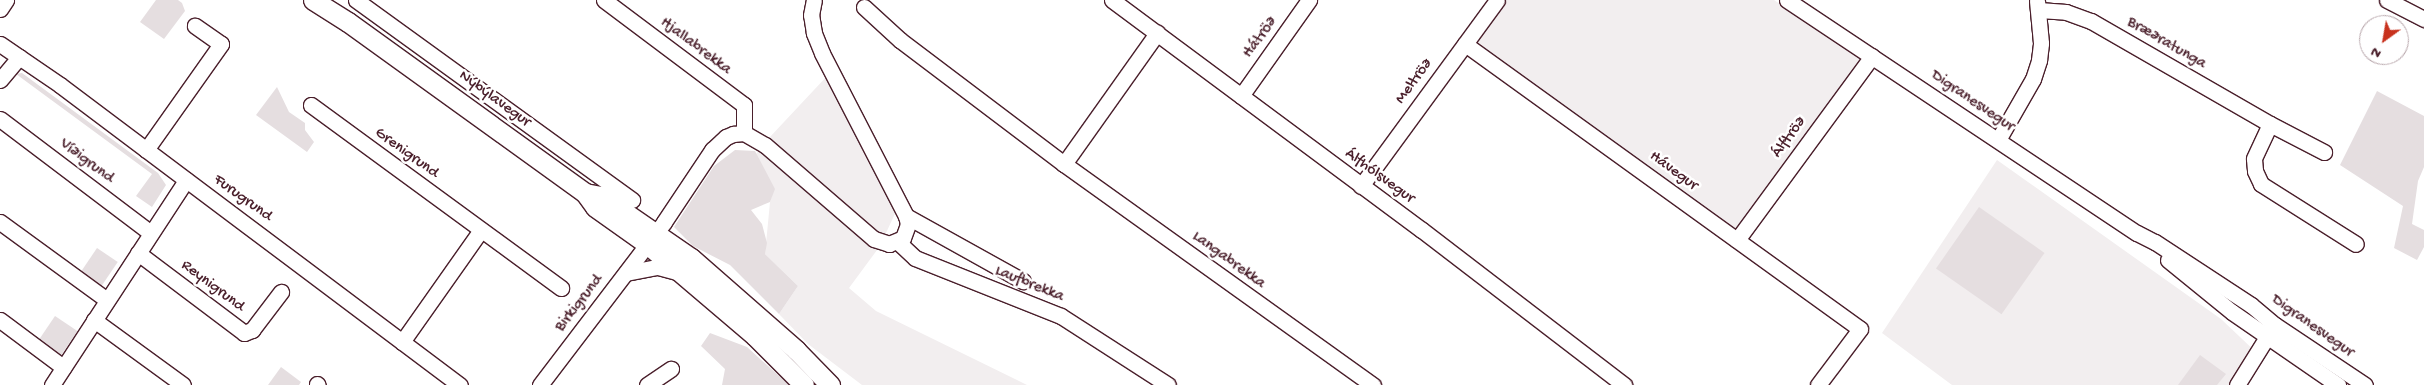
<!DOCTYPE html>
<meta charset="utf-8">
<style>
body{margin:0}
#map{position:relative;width:2424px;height:385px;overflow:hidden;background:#fff;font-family:"Gochi Hand",sans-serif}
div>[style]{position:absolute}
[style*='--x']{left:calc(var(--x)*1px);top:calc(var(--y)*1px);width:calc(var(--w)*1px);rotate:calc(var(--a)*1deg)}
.built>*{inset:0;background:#f2eeef}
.green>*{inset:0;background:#e5dee0;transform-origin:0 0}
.roads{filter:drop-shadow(1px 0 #4a1f2b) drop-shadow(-1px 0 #4a1f2b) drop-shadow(0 1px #4a1f2b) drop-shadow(0 -1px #4a1f2b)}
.minor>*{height:15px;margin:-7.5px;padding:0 7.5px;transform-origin:7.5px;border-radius:7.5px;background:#fff}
.major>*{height:19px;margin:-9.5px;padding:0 9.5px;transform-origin:9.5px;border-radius:9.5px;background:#fff}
span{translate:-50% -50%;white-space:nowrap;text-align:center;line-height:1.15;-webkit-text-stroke:5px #fff;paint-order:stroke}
.street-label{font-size:16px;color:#4a1f2b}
.north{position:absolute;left:2359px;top:15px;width:50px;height:50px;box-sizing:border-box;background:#fff;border:1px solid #b7a5aa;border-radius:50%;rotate:212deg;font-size:14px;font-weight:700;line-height:20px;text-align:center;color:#4a1f2b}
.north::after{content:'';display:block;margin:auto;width:18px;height:22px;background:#c8321e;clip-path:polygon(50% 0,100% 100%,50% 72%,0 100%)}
</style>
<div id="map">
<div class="built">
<div style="clip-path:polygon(1503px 0,1774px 0,1862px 59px,1736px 237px,1471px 44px)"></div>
<div style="clip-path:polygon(828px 75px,898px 207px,880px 246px,849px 288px,876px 311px,1027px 385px,862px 385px,808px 344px,779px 314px,798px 286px,765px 254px,770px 202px,774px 189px,752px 159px,769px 138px)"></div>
<div style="clip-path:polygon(1997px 160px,2221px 319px,2259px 355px,2239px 385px,1952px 385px,1882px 333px)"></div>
</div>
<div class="green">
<div style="clip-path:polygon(156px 0,178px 0,182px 3px,185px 11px,164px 39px,140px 22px)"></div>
<div style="clip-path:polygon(22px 73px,158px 173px,166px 185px,152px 207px,136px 196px,152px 174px,16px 74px)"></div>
<div style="clip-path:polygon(277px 87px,289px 112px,305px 123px,305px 130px,314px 142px,307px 152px,256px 115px)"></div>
<div style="clip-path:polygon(2377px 91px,2424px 116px,2424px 167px,2418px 181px,2412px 224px,2424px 230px,2424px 247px,2417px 260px,2394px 248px,2403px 206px,2340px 165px)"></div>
<div style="clip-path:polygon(735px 150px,755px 151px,775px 189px,770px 202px,751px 210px,762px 224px,767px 243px,765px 254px,798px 286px,779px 314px,730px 265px,693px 246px,674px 227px,714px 166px)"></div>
<div style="left:1979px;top:207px;width:80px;height:75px;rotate:35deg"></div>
<div style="left:97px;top:248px;width:25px;height:29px;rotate:34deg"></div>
<div style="left:55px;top:316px;width:27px;height:29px;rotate:34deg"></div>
<div style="clip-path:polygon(710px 333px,747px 347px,789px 385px,722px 385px,725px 369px,701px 346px)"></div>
<div style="clip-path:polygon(2200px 355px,2226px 374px,2217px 385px,2178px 385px)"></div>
<div style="clip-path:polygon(281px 367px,301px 382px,299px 385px,268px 385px)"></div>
</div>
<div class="roads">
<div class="minor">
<div style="--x:356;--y:0;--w:341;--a:35.9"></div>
<div style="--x:604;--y:0;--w:175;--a:36.9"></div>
<div style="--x:744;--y:105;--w:28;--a:90"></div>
<div style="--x:1112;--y:0;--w:386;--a:36.6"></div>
<div style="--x:1422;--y:230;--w:255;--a:37.5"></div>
<div style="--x:1787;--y:0;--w:420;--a:33.7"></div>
<div style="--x:2137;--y:233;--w:20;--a:27"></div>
<div style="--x:2155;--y:242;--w:115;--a:33.3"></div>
<div style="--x:2251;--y:305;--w:31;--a:40"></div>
<div style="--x:2275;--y:325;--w:108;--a:33.7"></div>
<div style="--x:2387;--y:0;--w:42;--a:27.2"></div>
<div style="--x:864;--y:7;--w:49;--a:42.5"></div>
<div style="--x:900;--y:40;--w:206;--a:37.1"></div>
<div style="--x:1064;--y:164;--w:380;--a:35.6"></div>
<div style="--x:0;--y:9;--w:11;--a:-56"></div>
<div style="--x:2039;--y:10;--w:27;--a:4"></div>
<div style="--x:2066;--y:12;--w:27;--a:20"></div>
<div style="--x:2091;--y:21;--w:207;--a:29.9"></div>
<div style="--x:2270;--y:124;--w:61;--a:27.4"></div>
<div style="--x:0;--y:44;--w:73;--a:34.3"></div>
<div style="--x:60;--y:85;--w:500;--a:36.9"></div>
<div style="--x:1465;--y:44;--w:487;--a:35.8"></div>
<div style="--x:1860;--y:329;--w:70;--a:126.9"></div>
<div style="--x:0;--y:80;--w:30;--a:-50"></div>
<div style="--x:1241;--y:96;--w:118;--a:-54.7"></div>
<div style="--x:311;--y:105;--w:310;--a:36.2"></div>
<div style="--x:0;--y:119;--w:189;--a:37.1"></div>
<div style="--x:2270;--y:124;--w:38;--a:115"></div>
<div style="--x:2254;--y:159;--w:12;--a:85"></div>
<div style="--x:2255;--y:171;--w:14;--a:65"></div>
<div style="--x:2261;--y:184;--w:112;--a:32.3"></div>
<div style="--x:1998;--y:140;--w:70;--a:-60.2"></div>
<div style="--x:2033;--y:79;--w:20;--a:-72"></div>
<div style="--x:2039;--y:60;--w:17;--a:-83"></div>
<div style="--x:2041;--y:43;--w:42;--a:-95.4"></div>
<div style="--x:146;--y:150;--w:130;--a:-54.7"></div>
<div style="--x:221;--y:44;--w:32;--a:-145"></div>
<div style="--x:1064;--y:164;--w:161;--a:-54.6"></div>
<div style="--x:1361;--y:186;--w:230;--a:-53.8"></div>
<div style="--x:906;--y:216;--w:134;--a:29.1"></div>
<div style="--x:0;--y:222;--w:132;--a:36.1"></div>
<div style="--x:1737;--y:240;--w:228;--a:-53.7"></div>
<div style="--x:898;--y:242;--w:23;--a:43"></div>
<div style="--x:915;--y:258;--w:157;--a:21.7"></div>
<div style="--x:1061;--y:316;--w:127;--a:32.8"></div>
<div style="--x:138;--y:253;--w:133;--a:37"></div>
<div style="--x:244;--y:333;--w:9;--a:-21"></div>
<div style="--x:252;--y:330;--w:48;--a:-52.7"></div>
<div style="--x:2168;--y:260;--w:82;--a:39.1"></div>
<div style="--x:2232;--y:312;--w:129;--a:34.6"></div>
<div style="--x:626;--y:273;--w:33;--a:-11"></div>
<div style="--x:658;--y:267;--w:24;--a:15"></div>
<div style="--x:0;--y:320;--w:79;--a:36.7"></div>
<div style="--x:94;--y:320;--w:110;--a:36.1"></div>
<div style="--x:402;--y:342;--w:137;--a:-54.8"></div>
<div style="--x:317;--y:384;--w:1;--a:45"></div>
<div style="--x:52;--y:385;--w:245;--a:-56.8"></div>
<div style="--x:540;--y:385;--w:205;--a:-52.7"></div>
<div style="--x:664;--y:222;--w:87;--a:-56.3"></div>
<div style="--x:712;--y:150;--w:19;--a:-43"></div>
<div style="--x:726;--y:137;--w:8;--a:-23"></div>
<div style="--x:733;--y:134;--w:11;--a:-5"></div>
<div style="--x:744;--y:133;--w:24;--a:30"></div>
<div style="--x:765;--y:145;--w:144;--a:40.8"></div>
<div style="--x:874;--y:239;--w:16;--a:18"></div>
<div style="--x:889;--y:244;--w:15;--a:-23"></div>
<div style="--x:903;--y:238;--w:15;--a:-70"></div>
<div style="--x:908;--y:224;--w:8;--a:-104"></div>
<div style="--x:906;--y:216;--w:183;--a:-117.3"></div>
<div style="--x:822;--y:53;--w:22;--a:-112"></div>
<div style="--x:814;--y:33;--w:18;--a:-99"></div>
<div style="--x:811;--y:15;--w:15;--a:-79"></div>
<div style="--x:647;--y:385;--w:29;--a:-34"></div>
<div style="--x:2237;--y:385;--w:66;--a:-58"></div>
</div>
<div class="major">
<div style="--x:313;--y:0;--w:41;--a:32.2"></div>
<div style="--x:348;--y:22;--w:292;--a:35.8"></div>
<div style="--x:585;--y:193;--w:17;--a:54"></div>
<div style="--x:595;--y:207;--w:64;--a:35.4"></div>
<div style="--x:647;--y:244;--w:142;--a:40.4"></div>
<div style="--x:755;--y:336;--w:69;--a:45"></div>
<div style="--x:585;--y:193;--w:16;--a:11"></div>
<div style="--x:601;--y:196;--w:109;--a:34.6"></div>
<div style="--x:691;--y:258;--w:140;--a:41.2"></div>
<div style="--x:796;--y:350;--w:49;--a:45.8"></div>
</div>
</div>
<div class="street-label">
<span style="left:1261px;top:38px;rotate:-54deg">Hátröð</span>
<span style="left:2166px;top:44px;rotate:30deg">Bræðratunga</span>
<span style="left:695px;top:47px;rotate:37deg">Hjallabrekka</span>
<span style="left:1415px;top:82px;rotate:-54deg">Meltröð</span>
<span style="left:494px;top:100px;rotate:36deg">Nýbýlavegur</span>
<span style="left:1972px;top:102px;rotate:34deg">Digranesvegur</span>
<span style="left:1790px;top:138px;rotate:-54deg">Álftröð</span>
<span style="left:406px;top:154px;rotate:36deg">Grenigrund</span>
<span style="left:86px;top:162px;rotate:37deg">Víðigrund</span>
<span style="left:1673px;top:172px;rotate:36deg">Hávegur</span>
<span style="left:1379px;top:177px;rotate:36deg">Álfhólsvegur</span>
<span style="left:242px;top:199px;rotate:36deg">Furugrund</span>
<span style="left:1228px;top:261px;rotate:36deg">Langabrekka</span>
<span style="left:1029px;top:285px;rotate:22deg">Laufbrekka</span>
<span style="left:212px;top:287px;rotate:37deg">Reynigrund</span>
<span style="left:580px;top:304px;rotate:-52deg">Birkigrund</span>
<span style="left:2312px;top:327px;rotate:35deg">Digranesvegur</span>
</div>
<div class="north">N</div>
</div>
